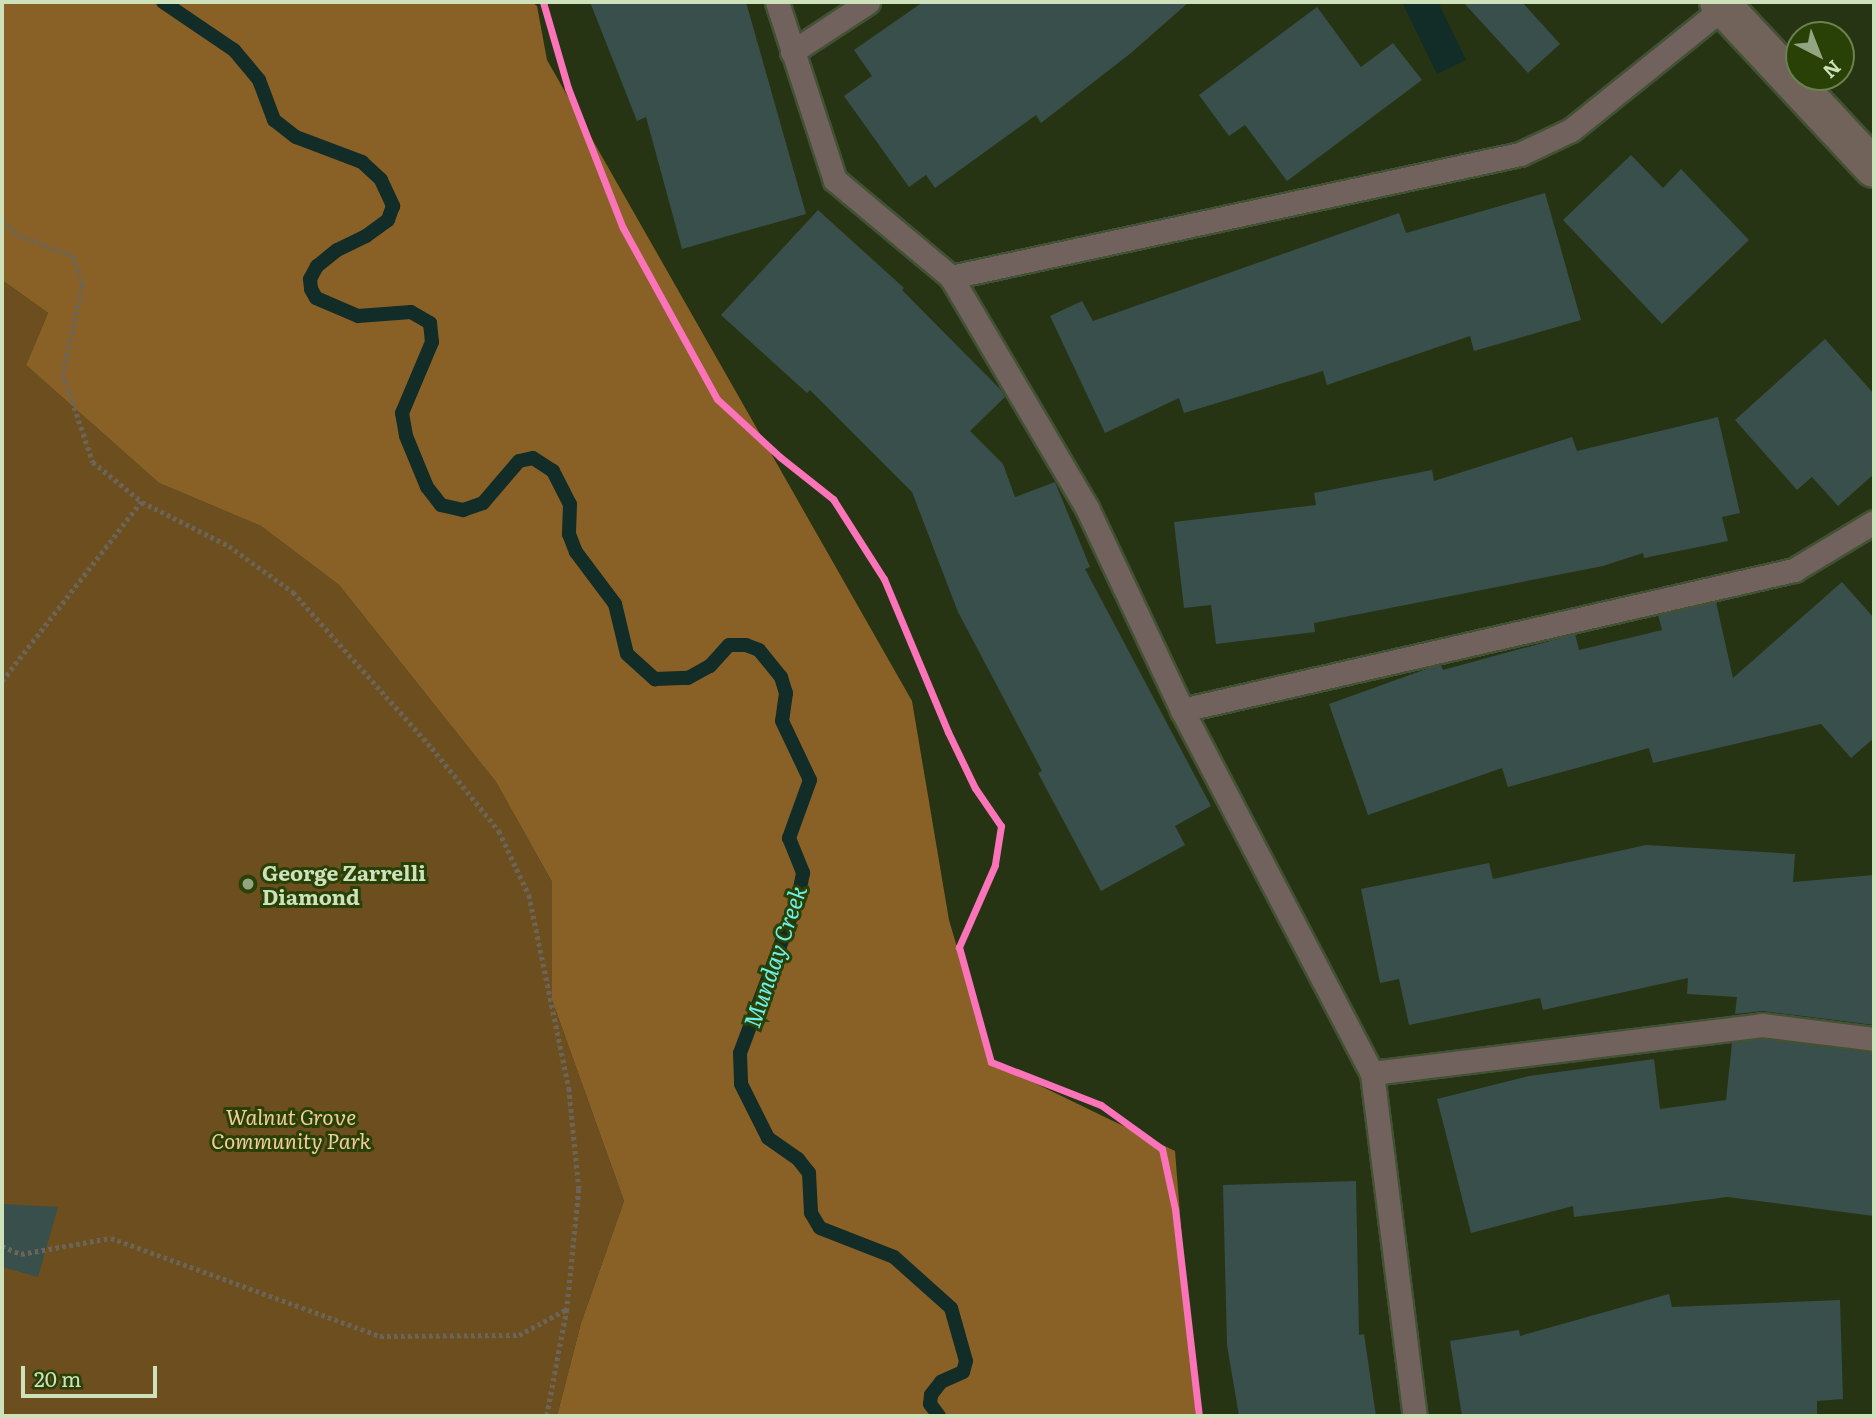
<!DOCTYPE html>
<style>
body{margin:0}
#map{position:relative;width:1876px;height:1418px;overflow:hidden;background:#263413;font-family:Literata,serif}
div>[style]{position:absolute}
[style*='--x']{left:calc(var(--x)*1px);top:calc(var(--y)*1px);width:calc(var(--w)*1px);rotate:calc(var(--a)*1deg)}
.green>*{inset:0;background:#6c4e1f}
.forest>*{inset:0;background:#896127}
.water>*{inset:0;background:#122c27}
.stream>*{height:14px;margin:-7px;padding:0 7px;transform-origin:7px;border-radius:7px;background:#122c27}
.building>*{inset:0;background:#384f4c}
.path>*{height:4.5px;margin-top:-2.25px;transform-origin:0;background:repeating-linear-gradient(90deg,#6b6559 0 3.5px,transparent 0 7px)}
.roads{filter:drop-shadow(2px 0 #435134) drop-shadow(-2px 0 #435134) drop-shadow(0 2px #435134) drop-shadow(0 -2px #435134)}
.service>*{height:23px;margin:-11.5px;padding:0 11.5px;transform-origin:11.5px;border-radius:11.5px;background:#72625d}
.secondary>*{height:38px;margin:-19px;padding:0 19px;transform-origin:19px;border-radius:19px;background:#72635a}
.cycleway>*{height:7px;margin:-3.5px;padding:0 3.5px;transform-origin:3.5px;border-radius:3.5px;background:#fb73b8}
.dots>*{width:19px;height:19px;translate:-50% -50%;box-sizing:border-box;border:4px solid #294106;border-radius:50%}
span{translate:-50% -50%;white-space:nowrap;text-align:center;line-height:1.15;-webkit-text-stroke:6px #294106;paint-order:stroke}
.poi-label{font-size:21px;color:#cde1bb;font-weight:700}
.left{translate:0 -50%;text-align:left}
.park-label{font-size:21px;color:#f4cb9b;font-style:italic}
.water-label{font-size:23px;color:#6df1e9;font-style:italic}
.frame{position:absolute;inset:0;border:4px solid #cde1bb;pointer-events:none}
.north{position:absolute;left:1785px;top:21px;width:70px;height:70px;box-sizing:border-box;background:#294106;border:2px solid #6b814e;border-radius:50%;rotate:138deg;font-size:19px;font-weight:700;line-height:28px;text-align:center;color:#cde1bb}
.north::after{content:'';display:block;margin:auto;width:24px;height:32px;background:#93a480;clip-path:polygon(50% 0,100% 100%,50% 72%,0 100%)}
.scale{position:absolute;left:21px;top:1366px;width:136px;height:32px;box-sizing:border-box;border:4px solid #cde1bb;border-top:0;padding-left:9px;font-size:21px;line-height:24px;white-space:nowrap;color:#cde1bb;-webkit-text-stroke:5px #294106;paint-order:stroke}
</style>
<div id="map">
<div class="green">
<div style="clip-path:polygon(2px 280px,48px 313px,26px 365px,159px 483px,261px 526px,339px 585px,496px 782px,552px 882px,552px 1000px,624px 1201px,581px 1323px,557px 1416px,2px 1416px)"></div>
</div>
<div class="forest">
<div style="clip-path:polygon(2px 2px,532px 2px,537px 6px,547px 60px,912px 701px,949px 920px,991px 1062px,1175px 1151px,1196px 1416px,557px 1416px,581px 1323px,624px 1201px,552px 1000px,552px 882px,496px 782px,339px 585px,261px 526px,159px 483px,26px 365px,48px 313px,2px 280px)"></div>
</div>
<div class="water">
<div style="clip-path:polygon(1402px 2px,1438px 2px,1466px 60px,1437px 74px)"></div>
</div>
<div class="stream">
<div style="--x:163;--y:2;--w:86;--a:34.1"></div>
<div style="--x:234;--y:50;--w:39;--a:50"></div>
<div style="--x:259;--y:80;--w:43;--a:69.4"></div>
<div style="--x:274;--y:120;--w:28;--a:38"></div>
<div style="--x:296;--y:137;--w:71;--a:20.7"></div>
<div style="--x:362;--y:162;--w:26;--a:43"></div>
<div style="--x:381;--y:180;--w:29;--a:65"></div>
<div style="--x:393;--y:206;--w:15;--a:110"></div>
<div style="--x:388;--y:220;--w:27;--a:144"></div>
<div style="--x:366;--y:236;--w:32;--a:154"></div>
<div style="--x:337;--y:250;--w:26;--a:141"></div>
<div style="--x:317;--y:266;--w:15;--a:118"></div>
<div style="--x:310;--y:279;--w:10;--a:84"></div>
<div style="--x:311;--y:289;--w:10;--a:61"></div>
<div style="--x:316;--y:298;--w:46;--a:23.2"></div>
<div style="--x:358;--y:316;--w:53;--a:-4.3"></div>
<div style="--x:411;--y:312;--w:22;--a:30"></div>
<div style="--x:430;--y:323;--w:19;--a:84"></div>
<div style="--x:432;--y:342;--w:77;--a:112.9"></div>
<div style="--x:402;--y:413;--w:23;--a:80"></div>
<div style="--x:406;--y:436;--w:55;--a:67.6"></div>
<div style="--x:427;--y:487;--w:23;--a:52"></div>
<div style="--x:441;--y:505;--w:23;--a:13"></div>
<div style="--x:463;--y:510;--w:21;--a:-19"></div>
<div style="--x:483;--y:503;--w:55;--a:-49.4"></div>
<div style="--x:519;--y:461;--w:14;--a:-12"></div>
<div style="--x:533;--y:458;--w:24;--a:33"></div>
<div style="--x:553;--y:471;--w:37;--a:63"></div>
<div style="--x:570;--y:504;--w:30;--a:92"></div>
<div style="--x:569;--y:534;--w:19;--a:69"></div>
<div style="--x:576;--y:552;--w:65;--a:53.1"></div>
<div style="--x:615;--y:604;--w:51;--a:76.5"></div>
<div style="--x:627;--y:654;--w:38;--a:42"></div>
<div style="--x:655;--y:679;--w:33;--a:-2"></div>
<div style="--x:688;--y:678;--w:25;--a:-29"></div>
<div style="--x:710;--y:666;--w:28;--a:-48"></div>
<div style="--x:729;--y:645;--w:17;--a:0"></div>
<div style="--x:746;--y:645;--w:14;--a:21"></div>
<div style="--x:759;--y:650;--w:35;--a:51"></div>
<div style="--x:781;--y:677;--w:17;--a:73"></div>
<div style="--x:786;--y:693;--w:28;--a:98"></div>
<div style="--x:782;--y:721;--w:65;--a:64.6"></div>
<div style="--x:810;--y:780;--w:62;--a:109.9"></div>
<div style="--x:789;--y:838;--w:38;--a:68"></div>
<div style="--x:803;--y:873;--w:25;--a:101"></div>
<div style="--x:798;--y:898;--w:165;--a:110.5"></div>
<div style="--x:740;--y:1053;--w:31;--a:88"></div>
<div style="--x:741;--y:1084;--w:60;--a:63.4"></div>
<div style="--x:768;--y:1138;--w:37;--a:35"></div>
<div style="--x:798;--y:1159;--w:18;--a:52"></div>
<div style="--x:809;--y:1173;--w:40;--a:87.1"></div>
<div style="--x:811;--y:1213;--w:17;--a:59"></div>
<div style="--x:820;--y:1228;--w:79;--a:21.4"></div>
<div style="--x:894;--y:1257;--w:76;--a:41.8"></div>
<div style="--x:951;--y:1308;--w:55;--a:74.2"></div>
<div style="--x:966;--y:1361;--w:11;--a:105"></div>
<div style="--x:963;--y:1372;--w:24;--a:156"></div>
<div style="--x:941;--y:1382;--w:16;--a:128"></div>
<div style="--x:931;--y:1395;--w:9;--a:96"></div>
<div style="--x:930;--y:1404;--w:15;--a:53"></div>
</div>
<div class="building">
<div style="clip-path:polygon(590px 2px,746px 2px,806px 214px,682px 249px,646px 117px,637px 121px)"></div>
<div style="clip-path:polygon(923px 2px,1189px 2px,1131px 53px,1041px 123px,1036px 115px,935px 188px,926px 175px,909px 187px,844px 96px,872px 76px,854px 50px)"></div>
<div style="clip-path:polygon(1463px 2px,1522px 2px,1560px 44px,1528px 73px)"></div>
<div style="clip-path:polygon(1317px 7px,1361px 67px,1393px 43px,1422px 80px,1287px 181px,1245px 125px,1229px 136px,1199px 95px)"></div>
<div style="clip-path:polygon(1631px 155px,1663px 188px,1681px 169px,1749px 240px,1662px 324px,1563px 220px)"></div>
<div style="clip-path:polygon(1545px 193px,1581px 320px,1474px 351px,1470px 336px,1327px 385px,1323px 371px,1184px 413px,1179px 398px,1105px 433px,1050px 316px,1082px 301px,1093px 321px,1399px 213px,1406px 233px)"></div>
<div style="clip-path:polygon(818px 210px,904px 288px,902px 290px,1001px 390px,1005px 397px,970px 431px,1003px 464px,1015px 497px,1055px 482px,1090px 567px,1085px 569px,1211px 806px,1175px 826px,1185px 845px,1101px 891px,1038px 773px,1042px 771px,958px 612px,912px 492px,810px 390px,807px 393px,721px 315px)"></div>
<div style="clip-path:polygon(1825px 339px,1874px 394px,1874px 474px,1838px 506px,1812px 477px,1797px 490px,1735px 420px)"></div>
<div style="clip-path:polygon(1718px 417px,1740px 513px,1722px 517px,1728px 541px,1644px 558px,1643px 553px,1603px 566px,1314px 623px,1315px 632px,1216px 644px,1211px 605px,1184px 608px,1174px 522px,1316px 505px,1314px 493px,1432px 470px,1434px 481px,1572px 437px,1577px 451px)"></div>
<div style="clip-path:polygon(1842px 582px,1874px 618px,1874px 738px,1851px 758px,1821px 724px,1653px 763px,1649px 748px,1508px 787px,1502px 768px,1368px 815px,1329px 704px,1432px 667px,1441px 665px,1443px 670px,1575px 634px,1579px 650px,1662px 630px,1658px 615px,1716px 602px,1733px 678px)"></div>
<div style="clip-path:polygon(1646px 845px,1795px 854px,1793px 882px,1874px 875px,1874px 1025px,1763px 1011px,1735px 1014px,1737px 997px,1687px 994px,1688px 978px,1543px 1010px,1540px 998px,1409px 1025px,1399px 979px,1380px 983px,1361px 889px,1489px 863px,1493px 879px)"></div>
<div style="clip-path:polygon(1762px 1039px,1874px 1053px,1874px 1216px,1727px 1197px,1574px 1217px,1573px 1206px,1471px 1233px,1437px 1099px,1529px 1076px,1654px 1059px,1660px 1109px,1726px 1100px,1732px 1043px)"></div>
<div style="clip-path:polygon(1356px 1181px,1359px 1335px,1364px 1334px,1376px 1416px,1239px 1416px,1227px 1345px,1223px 1185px)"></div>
<div style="clip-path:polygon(2px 1204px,58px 1207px,38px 1277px,2px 1267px)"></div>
<div style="clip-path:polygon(1669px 1294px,1672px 1307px,1840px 1300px,1843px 1399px,1817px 1401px,1817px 1416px,1462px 1416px,1450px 1341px,1519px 1330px,1520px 1336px)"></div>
</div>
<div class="path">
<div style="--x:2;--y:221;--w:21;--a:41"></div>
<div style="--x:18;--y:235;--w:59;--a:20.9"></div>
<div style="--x:73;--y:256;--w:30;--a:70"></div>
<div style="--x:83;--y:284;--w:92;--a:102.5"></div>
<div style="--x:63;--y:374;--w:93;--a:71.2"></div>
<div style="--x:93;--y:462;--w:63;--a:39.2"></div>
<div style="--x:142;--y:502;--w:97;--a:26.8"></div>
<div style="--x:229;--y:546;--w:79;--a:35.7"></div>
<div style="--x:293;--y:592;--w:209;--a:48.3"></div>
<div style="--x:432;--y:748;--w:107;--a:51.1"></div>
<div style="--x:499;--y:831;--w:71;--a:64.9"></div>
<div style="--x:529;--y:895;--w:197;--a:78.3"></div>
<div style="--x:569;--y:1088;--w:101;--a:84.3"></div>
<div style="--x:579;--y:1189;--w:121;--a:95.7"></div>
<div style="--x:2;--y:681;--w:227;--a:-52.2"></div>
<div style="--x:2;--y:1246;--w:21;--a:23"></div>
<div style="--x:21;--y:1254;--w:91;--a:-10.1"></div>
<div style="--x:111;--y:1238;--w:286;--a:20"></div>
<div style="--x:380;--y:1336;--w:139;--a:-0.4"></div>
<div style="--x:519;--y:1335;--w:55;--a:-28.4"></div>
<div style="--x:567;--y:1309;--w:109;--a:100.6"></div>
</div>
<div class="roads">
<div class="service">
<div style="--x:777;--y:2;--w:187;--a:72"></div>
<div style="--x:835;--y:180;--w:151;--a:39.9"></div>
<div style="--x:951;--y:277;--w:268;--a:59.5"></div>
<div style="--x:1087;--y:508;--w:223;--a:64.8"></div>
<div style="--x:1182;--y:710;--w:410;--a:62.4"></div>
<div style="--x:1372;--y:1073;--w:346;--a:82.9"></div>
<div style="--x:792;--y:52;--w:91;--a:-33.3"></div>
<div style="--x:951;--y:277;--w:582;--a:-12.2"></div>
<div style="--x:1520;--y:154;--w:56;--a:-25.2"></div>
<div style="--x:1571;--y:130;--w:196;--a:-38.8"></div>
<div style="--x:1182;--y:710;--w:628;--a:-12.89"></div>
<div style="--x:1794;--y:570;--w:93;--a:-31"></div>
<div style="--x:1372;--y:1073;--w:393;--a:-7"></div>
<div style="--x:1762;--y:1025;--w:113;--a:7.1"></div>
</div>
<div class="secondary">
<div style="--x:1719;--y:2;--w:227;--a:47"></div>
</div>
</div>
<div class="cycleway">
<div style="--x:543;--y:2;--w:90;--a:73.8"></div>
<div style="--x:568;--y:88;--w:150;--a:68.6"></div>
<div style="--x:623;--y:228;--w:195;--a:61.2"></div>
<div style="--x:717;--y:399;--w:86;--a:42.6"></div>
<div style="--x:780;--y:457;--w:68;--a:38.4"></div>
<div style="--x:833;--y:499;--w:95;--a:57.5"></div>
<div style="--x:884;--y:579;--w:166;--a:67.3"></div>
<div style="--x:948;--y:732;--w:62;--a:64.3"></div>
<div style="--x:975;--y:788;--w:46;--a:55.6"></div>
<div style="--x:1001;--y:826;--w:39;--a:99"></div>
<div style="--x:995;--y:865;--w:90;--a:113.7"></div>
<div style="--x:959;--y:947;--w:119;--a:74.5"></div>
<div style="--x:991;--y:1062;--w:118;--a:21.4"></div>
<div style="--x:1101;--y:1105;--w:75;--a:35.8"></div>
<div style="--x:1162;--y:1149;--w:61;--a:77.8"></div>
<div style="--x:1175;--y:1209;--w:208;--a:83.4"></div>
</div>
<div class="dots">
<div style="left:248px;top:884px;background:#93a480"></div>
</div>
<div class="poi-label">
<span class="left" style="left:262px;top:884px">George Zarrelli<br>Diamond</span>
</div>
<div class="park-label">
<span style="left:291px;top:1128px">Walnut Grove<br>Community Park</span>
</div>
<div class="water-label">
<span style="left:774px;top:956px;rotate:-71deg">Munday Creek</span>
</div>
<div class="frame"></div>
<div class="north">N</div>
<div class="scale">20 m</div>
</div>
